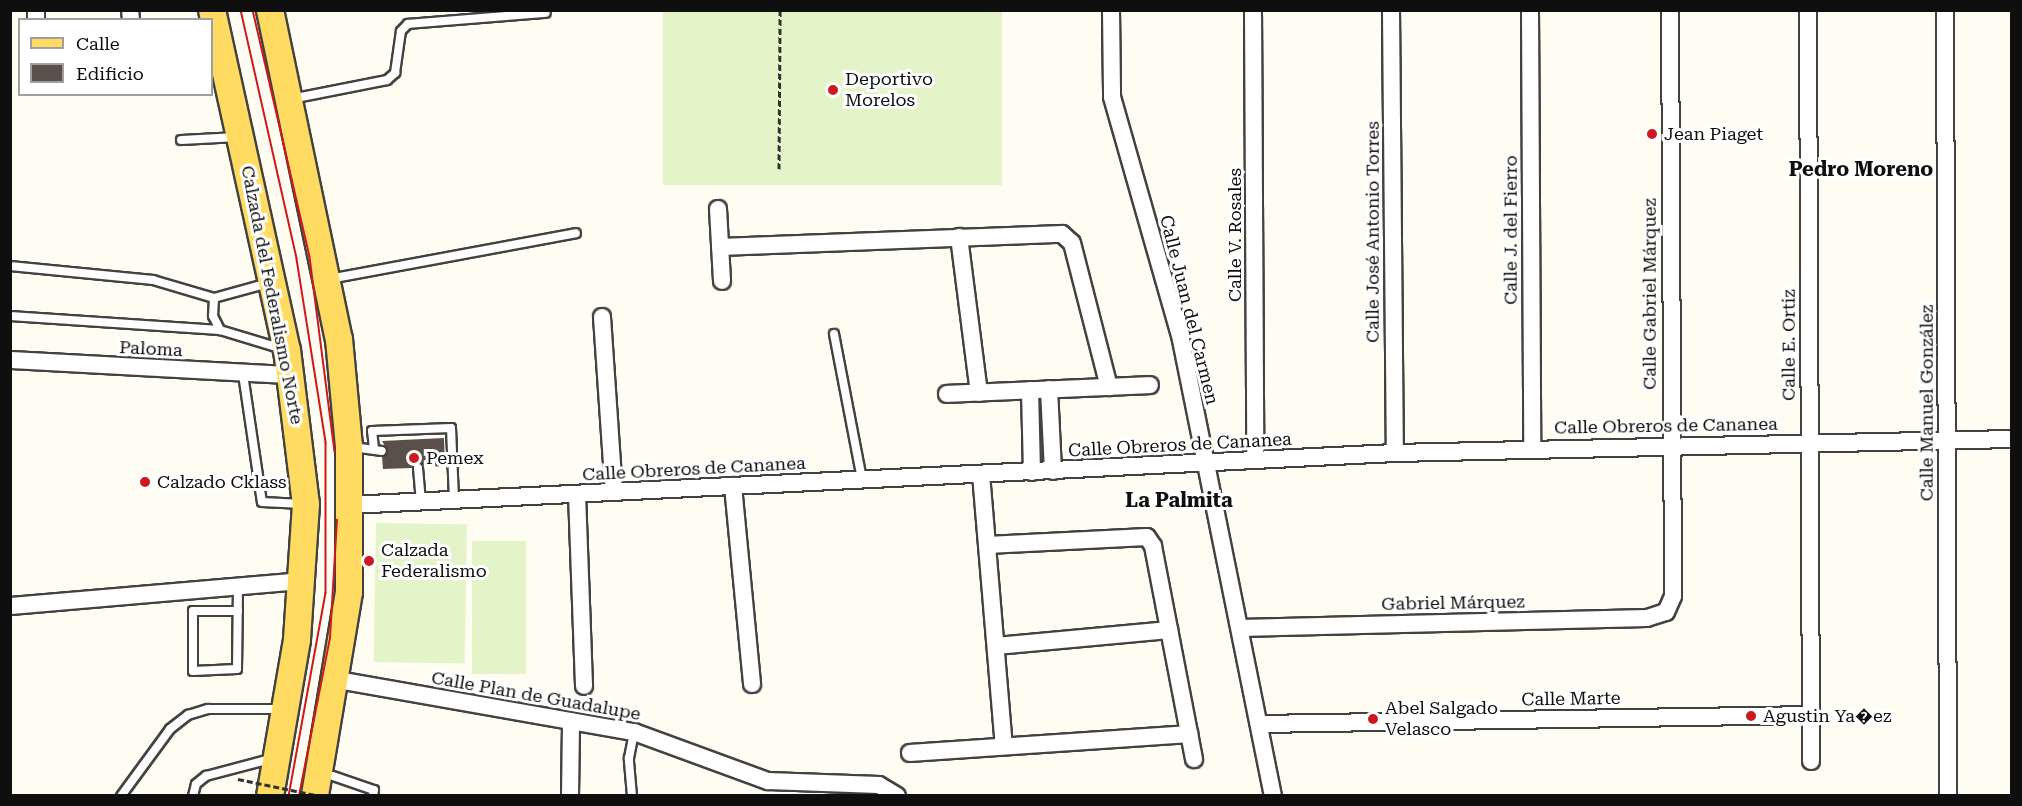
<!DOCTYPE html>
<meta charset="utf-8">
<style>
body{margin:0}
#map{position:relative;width:2022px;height:806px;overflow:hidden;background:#fffcf1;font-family:"Roboto Serif",serif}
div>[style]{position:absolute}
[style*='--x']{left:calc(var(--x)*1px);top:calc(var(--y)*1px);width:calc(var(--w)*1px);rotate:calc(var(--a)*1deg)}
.pitch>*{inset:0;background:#e4f4c9;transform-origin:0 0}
.building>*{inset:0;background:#59504a}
.path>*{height:3px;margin-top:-1.5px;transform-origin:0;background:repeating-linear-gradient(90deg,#313131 0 6px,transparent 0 9px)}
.roads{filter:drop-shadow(2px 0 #424242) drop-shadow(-2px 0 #424242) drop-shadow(0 2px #424242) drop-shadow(0 -2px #424242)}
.service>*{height:8px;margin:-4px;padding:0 4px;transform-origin:4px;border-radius:4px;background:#fff}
.minor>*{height:16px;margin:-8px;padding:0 8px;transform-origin:8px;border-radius:8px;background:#fff}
.primary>*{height:26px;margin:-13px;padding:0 13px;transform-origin:13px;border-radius:13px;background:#ffdc61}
.tram>*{height:1.5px;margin:-0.75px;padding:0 0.75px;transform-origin:0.75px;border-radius:0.75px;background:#cd191e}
.path-bridge>*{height:3px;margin-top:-1.5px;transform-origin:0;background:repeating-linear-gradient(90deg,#313131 0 6px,transparent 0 9px)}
.dots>*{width:16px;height:16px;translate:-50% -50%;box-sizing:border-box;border:3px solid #fff;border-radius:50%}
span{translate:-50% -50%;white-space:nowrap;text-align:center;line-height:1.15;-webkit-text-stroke:6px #fff;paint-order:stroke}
.poi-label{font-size:18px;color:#0f0f0f}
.left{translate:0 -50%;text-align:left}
.street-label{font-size:18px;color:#0f0f0f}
.neighbourhood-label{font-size:20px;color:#0f0f0f;font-weight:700}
.frame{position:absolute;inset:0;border:12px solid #0f0f0f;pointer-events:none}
.legend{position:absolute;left:18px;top:18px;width:195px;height:78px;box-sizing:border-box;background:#fff;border:2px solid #9f9f9f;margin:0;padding:8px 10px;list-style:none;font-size:18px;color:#0f0f0f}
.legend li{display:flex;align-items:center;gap:12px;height:30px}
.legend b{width:30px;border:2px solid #9f9f9f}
</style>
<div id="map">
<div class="pitch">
<div style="left:663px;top:11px;width:339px;height:174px"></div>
<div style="left:376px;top:523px;width:91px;height:139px;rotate:1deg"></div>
<div style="left:472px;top:541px;width:54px;height:133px"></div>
</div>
<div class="building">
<div style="clip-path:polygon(444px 438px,445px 466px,424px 467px,418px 462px,412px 468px,383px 469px,382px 457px,388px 451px,382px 441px)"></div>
</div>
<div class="path">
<div style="--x:779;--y:169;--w:159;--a:-89.6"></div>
</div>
<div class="roads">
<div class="service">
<div style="--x:291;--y:99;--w:98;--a:-11.2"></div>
<div style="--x:387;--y:80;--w:11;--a:-41"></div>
<div style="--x:395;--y:73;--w:42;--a:-81.9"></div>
<div style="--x:401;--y:31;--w:10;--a:-45"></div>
<div style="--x:408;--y:24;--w:138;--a:-4.6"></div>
<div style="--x:181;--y:140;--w:57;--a:-3"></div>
<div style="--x:10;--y:266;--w:144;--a:5.6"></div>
<div style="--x:153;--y:280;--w:64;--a:16.4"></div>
<div style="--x:214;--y:298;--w:57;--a:-15.3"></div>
<div style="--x:329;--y:279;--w:251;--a:-10.5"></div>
<div style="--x:214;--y:298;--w:18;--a:93"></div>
<div style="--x:213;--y:316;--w:16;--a:63"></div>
<div style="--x:10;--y:316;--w:210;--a:3.8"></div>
<div style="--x:220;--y:330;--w:66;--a:16.8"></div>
<div style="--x:834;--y:334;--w:149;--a:79.1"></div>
<div style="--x:243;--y:374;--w:129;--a:81.6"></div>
<div style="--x:262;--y:502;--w:41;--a:2.8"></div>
<div style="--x:353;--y:447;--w:29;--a:8"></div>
<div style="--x:374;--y:449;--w:18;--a:-96"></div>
<div style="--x:372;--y:431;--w:79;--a:-2.2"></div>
<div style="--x:451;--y:428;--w:72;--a:87.6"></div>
<div style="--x:418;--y:468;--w:33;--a:85"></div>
<div style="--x:238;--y:611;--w:45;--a:180"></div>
<div style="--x:193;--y:611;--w:60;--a:90"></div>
<div style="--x:193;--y:671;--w:44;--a:-2.6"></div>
<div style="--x:237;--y:669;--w:83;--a:-89.3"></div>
<div style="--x:333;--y:776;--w:43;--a:18.9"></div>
<div style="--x:374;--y:790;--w:6;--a:99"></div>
<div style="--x:121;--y:796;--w:83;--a:-53.8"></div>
<div style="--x:170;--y:729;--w:23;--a:-38"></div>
<div style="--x:188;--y:715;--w:21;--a:-17"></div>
<div style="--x:208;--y:709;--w:75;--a:0"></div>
<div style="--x:193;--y:796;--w:12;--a:-76"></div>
<div style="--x:196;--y:784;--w:13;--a:-39"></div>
<div style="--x:206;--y:776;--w:70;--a:-14.8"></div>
<div style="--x:632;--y:796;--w:38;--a:-95"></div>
<div style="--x:629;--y:758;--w:26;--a:-79"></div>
</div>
<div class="minor">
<div style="--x:36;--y:10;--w:10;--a:90"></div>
<div style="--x:130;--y:10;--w:10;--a:84"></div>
<div style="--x:1111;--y:10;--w:87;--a:89.3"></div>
<div style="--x:1112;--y:97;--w:253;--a:74.1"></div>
<div style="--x:1181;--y:340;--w:465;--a:78.6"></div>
<div style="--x:1253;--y:10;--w:450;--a:89.7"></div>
<div style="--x:1391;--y:10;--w:443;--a:89.5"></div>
<div style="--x:1530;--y:10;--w:439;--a:89.7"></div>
<div style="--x:1808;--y:10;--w:751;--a:89.77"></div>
<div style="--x:1945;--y:10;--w:786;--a:89.78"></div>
<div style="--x:718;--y:209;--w:72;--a:86.8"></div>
<div style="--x:959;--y:237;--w:157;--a:82.7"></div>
<div style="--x:720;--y:247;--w:342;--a:-2.2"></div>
<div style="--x:1062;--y:234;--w:13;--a:42"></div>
<div style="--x:1072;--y:243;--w:149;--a:75.6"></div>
<div style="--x:602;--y:317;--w:175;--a:86.1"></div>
<div style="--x:10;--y:360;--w:279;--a:3.1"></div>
<div style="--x:1049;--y:389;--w:82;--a:87.2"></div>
<div style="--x:1030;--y:390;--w:82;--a:88.6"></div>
<div style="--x:947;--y:394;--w:203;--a:-2.5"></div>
<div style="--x:981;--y:474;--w:273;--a:85.2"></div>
<div style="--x:733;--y:486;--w:199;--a:84.5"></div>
<div style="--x:577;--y:494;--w:192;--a:87.9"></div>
<div style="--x:350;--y:505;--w:1046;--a:-2.85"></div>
<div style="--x:1395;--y:453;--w:617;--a:-1.3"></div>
<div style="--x:987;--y:545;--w:160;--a:-2.9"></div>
<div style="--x:1147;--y:537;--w:11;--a:56"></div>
<div style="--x:1153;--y:546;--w:217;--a:79.1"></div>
<div style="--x:10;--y:606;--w:295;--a:-4.9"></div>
<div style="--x:1240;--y:628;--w:407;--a:-1.4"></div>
<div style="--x:1647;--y:618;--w:20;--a:-18"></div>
<div style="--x:1666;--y:612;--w:17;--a:-66"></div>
<div style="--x:1673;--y:596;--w:586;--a:-90.29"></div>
<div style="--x:996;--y:646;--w:174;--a:-5.3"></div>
<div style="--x:338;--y:680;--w:301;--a:10"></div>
<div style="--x:634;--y:732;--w:143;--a:20.1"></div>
<div style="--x:768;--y:781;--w:111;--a:2.1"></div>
<div style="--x:879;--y:785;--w:21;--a:31"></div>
<div style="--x:1259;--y:724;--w:552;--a:-0.93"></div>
<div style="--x:910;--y:753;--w:280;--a:-3.9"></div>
<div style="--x:570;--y:796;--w:75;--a:-89.2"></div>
</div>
<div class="primary">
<div style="--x:212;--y:10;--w:348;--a:77.6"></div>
<div style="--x:287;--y:350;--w:155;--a:83"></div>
<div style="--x:306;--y:504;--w:136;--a:93.8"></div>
<div style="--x:297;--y:640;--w:158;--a:99.8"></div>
<div style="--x:270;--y:10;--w:336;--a:78.2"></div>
<div style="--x:339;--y:339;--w:107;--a:84.7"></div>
<div style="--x:349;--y:446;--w:146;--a:90"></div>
<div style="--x:349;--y:592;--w:207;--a:99.5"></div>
</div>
</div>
<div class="tram">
<div style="--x:241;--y:10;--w:255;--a:77.3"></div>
<div style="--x:297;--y:259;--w:186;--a:81"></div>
<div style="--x:326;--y:443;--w:150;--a:90"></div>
<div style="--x:326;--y:593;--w:206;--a:100.3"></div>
<div style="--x:253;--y:10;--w:253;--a:77"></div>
<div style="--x:310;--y:257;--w:196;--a:82.7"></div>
<div style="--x:299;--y:796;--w:161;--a:-78.9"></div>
<div style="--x:330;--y:638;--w:118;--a:-86.6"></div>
</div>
<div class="path-bridge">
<div style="--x:238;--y:779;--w:84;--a:11.7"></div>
</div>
<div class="dots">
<div style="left:833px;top:90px;background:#cd191e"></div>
<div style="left:1652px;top:134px;background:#cd191e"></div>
<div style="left:414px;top:458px;background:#cd191e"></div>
<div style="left:145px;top:482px;background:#cd191e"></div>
<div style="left:369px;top:561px;background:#cd191e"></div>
<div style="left:1751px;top:716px;background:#cd191e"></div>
<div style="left:1373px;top:719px;background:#cd191e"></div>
</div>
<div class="poi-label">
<span class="left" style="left:845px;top:90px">Deportivo<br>Morelos</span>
<span class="left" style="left:1664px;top:134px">Jean Piaget</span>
<span class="left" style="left:426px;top:458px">Pemex</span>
<span class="left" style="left:157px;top:482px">Calzado Cklass</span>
<span class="left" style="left:381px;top:561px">Calzada<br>Federalismo</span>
<span class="left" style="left:1385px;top:719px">Abel Salgado<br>Velasco</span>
<span class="left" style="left:1763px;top:716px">Agustin Ya�ez</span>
</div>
<div class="street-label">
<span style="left:1511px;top:230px;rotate:-90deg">Calle J. del Fierro</span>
<span style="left:1373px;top:232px;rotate:-90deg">Calle José Antonio Torres</span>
<span style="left:1235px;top:235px;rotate:-90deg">Calle V. Rosales</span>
<span style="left:1650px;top:294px;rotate:-90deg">Calle Gabriel Márquez</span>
<span style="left:272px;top:295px;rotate:79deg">Calzada del Federalismo Norte</span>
<span style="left:1189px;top:310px;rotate:76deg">Calle Juan del Carmen</span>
<span style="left:1789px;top:345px;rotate:-90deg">Calle E. Ortiz</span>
<span style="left:151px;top:349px;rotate:3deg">Paloma</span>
<span style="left:1927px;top:403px;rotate:-90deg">Calle Manuel González</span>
<span style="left:1666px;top:426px;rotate:-1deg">Calle Obreros de Cananea</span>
<span style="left:1180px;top:445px;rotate:-3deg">Calle Obreros de Cananea</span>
<span style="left:694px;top:469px;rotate:-3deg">Calle Obreros de Cananea</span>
<span style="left:1453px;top:603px;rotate:-1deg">Gabriel Márquez</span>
<span style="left:536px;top:696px;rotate:10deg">Calle Plan de Guadalupe</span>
<span style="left:1571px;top:699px;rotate:-1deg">Calle Marte</span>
</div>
<div class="neighbourhood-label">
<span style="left:1861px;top:169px">Pedro Moreno</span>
<span style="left:1179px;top:500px">La Palmita</span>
</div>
<div class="frame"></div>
<ul class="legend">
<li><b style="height:8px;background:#ffdc61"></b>Calle</li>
<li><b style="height:16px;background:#59504a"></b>Edificio</li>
</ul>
</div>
